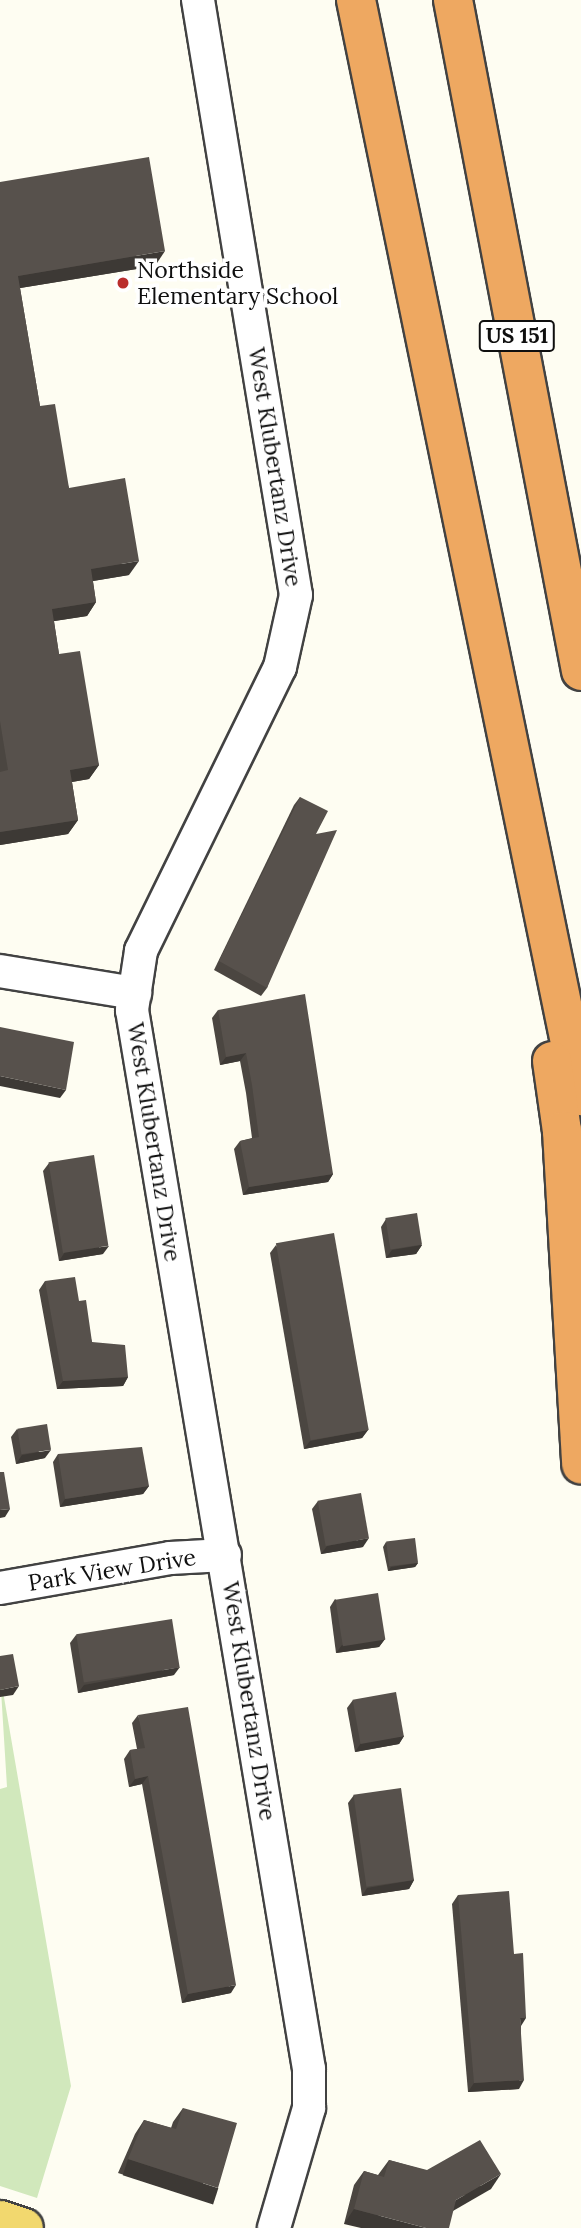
<!DOCTYPE html>
<style>
body{margin:0}
#map{position:relative;width:581px;height:2228px;overflow:hidden;background:#fefdf2;font-family:Lora,serif}
div>[style]{position:absolute}
[style*='--x']{left:calc(var(--x)*1px);top:calc(var(--y)*1px);width:calc(var(--w)*1px);rotate:calc(var(--a)*1deg)}
.green>*{inset:0;background:#d1e8bc}
.roads{filter:drop-shadow(2px 0 #424242) drop-shadow(-2px 0 #424242) drop-shadow(0 2px #424242) drop-shadow(0 -2px #424242)}
.minor>*{height:32px;margin:-16px;padding:0 16px;transform-origin:16px;border-radius:16px;background:#fff}
.major>*{height:38px;margin:-19px;padding:0 19px;transform-origin:19px;border-radius:19px;background:#f2d86e}
.highway>*{height:38px;margin:-19px;padding:0 19px;transform-origin:19px;border-radius:19px;background:#eea861}
.wall>*{inset:0;background:#4b4641}
.shaded-wall>*{inset:0;background:#3d3935;transform-origin:0 0}
.building>*{inset:0;background:#57514c;transform-origin:0 0}
.dots>*{width:19px;height:19px;translate:-50% -50%;box-sizing:border-box;border:4px solid #fff;border-radius:50%}
span{translate:-50% -50%;white-space:nowrap;text-align:center;line-height:1.15;-webkit-text-stroke:7px #fff;paint-order:stroke}
.shield-label span{padding:2px 5px;background:#fff;border:2px solid;border-radius:5px;-webkit-text-stroke-width:0}
.shield-label{font-size:21px;color:#0f0f0f;font-weight:700}
.poi-label{font-size:23px;color:#0f0f0f}
.left{translate:0 -50%;text-align:left}
.street-label{font-size:23px;color:#0f0f0f}
</style>
<div id="map">
<div class="green">
<div style="clip-path:polygon(0 1674px,71px 2086px,37px 2198px,0 2186px,0 1789px,7px 1787px)"></div>
</div>
<div class="roads">
<div class="minor">
<div style="--x:198;--y:0;--w:603;--a:80.65"></div>
<div style="--x:296;--y:595;--w:74;--a:102.5"></div>
<div style="--x:280;--y:667;--w:316;--a:116.1"></div>
<div style="--x:141;--y:951;--w:60;--a:98.7"></div>
<div style="--x:132;--y:1010;--w:1074;--a:80.51"></div>
<div style="--x:309;--y:2069;--w:39;--a:90"></div>
<div style="--x:309;--y:2108;--w:125;--a:106.3"></div>
<div style="--x:0;--y:971;--w:137;--a:9.3"></div>
<div style="--x:0;--y:1588;--w:173;--a:-10"></div>
<div style="--x:170;--y:1558;--w:55;--a:-3.1"></div>
</div>
<div class="major">
<div style="--x:0;--y:2220;--w:25;--a:18"></div>
</div>
<div class="highway">
<div style="--x:356;--y:0;--w:1119;--a:78.4"></div>
<div style="--x:453;--y:0;--w:683;--a:79.2"></div>
<div style="--x:552;--y:1061;--w:71;--a:81.9"></div>
<div style="--x:562;--y:1131;--w:334;--a:86.7"></div>
</div>
</div>
<div class="wall">
<div style="clip-path:polygon(0 182px,155px 266px,20px 288px,40px 406px,69px 488px,129px 575px,93px 581px,96px 602px,87px 616px,54px 621px,59px 654px,99px 765px,89px 779px,72px 782px,78px 820px,68px 834px,0 845px)"></div>
<div style="clip-path:polygon(300px 797px,316px 834px,267px 988px,261px 996px,214px 970px,294px 805px)"></div>
<div style="clip-path:polygon(218px 1010px,333px 1174px,328px 1182px,243px 1195px,234px 1149px,240px 1141px,252px 1138px,246px 1093px,240px 1061px,220px 1065px,212px 1018px)"></div>
<div style="clip-path:polygon(49px 1163px,103px 1254px,59px 1261px,43px 1171px)"></div>
<div style="clip-path:polygon(386px 1219px,422px 1245px,416px 1254px,386px 1258px,381px 1227px)"></div>
<div style="clip-path:polygon(276px 1245px,368px 1430px,362px 1438px,304px 1449px,270px 1253px)"></div>
<div style="clip-path:polygon(45px 1281px,79px 1301px,92px 1342px,128px 1377px,123px 1386px,57px 1389px,39px 1290px)"></div>
<div style="clip-path:polygon(17px 1429px,45px 1458px,16px 1464px,11px 1437px)"></div>
<div style="clip-path:polygon(58px 1454px,149px 1486px,143px 1494px,60px 1507px,53px 1462px)"></div>
<div style="clip-path:polygon(318px 1501px,363px 1547px,321px 1554px,312px 1509px)"></div>
<div style="clip-path:polygon(386px 1542px,418px 1563px,415px 1567px,388px 1571px,383px 1547px)"></div>
<div style="clip-path:polygon(335px 1599px,385px 1639px,379px 1647px,336px 1653px,330px 1607px)"></div>
<div style="clip-path:polygon(76px 1635px,174px 1675px,78px 1693px,70px 1643px)"></div>
<div style="clip-path:polygon(353px 1700px,404px 1736px,399px 1744px,355px 1752px,347px 1708px)"></div>
<div style="clip-path:polygon(138px 1715px,231px 1993px,182px 2003px,142px 1784px,129px 1787px,124px 1759px,130px 1750px,137px 1749px,132px 1723px)"></div>
<div style="clip-path:polygon(354px 1795px,414px 1880px,409px 1889px,362px 1896px,348px 1803px)"></div>
<div style="clip-path:polygon(458px 1895px,514px 1954px,521px 2026px,519px 2089px,468px 2092px,452px 1904px)"></div>
<div style="clip-path:polygon(183px 2108px,208px 2202px,118px 2173px,135px 2134px,144px 2120px,171px 2128px,173px 2122px)"></div>
<div style="clip-path:polygon(389px 2160px,491px 2189px,344px 2224px,354px 2185px,364px 2171px,378px 2175px)"></div>
</div>
<div class="shaded-wall">
<div style="clip-path:polygon(165px 251px,155px 266px,8px 290px,18px 276px)"></div>
<div style="clip-path:polygon(139px 561px,129px 575px,81px 583px,91px 569px)"></div>
<div style="clip-path:polygon(96px 602px,87px 616px,42px 623px,52px 609px)"></div>
<div style="clip-path:polygon(99px 765px,89px 779px,60px 784px,70px 770px)"></div>
<div style="clip-path:polygon(78px 820px,68px 834px,0 845px,0 832px)"></div>
<div style="clip-path:polygon(246px 1053px,240px 1061px,220px 1065px,226px 1057px)"></div>
<div style="clip-path:polygon(0 1076px,66px 1090px,60px 1098px,0 1086px)"></div>
<div style="clip-path:polygon(333px 1174px,328px 1182px,243px 1195px,249px 1187px)"></div>
<div style="clip-path:polygon(422px 1245px,416px 1254px,386px 1258px,392px 1250px)"></div>
<div style="clip-path:polygon(109px 1246px,103px 1254px,59px 1261px,65px 1252px)"></div>
<div style="clip-path:polygon(128px 1377px,123px 1386px,57px 1389px,63px 1381px)"></div>
<div style="clip-path:polygon(368px 1430px,362px 1438px,304px 1449px,310px 1441px)"></div>
<div style="clip-path:polygon(51px 1450px,45px 1458px,16px 1464px,22px 1455px)"></div>
<div style="clip-path:polygon(149px 1486px,143px 1494px,60px 1507px,65px 1499px)"></div>
<div style="clip-path:polygon(10px 1509px,5px 1517px,0 1518px,0 1510px)"></div>
<div style="clip-path:polygon(369px 1538px,363px 1547px,321px 1554px,327px 1546px)"></div>
<div style="clip-path:polygon(418px 1563px,415px 1567px,388px 1571px,391px 1567px)"></div>
<div style="clip-path:polygon(385px 1639px,379px 1647px,336px 1653px,342px 1645px)"></div>
<div style="clip-path:polygon(180px 1667px,174px 1675px,78px 1693px,84px 1685px)"></div>
<div style="clip-path:polygon(19px 1686px,13px 1695px,0 1697px,0 1690px)"></div>
<div style="clip-path:polygon(404px 1736px,399px 1744px,355px 1752px,361px 1743px)"></div>
<div style="clip-path:polygon(148px 1776px,142px 1784px,129px 1787px,135px 1779px)"></div>
<div style="clip-path:polygon(414px 1880px,409px 1889px,362px 1896px,367px 1888px)"></div>
<div style="clip-path:polygon(236px 1985px,231px 1993px,182px 2003px,188px 1994px)"></div>
<div style="clip-path:polygon(520px 2018px,526px 2018px,521px 2026px)"></div>
<div style="clip-path:polygon(524px 2080px,519px 2089px,468px 2092px,474px 2083px)"></div>
<div style="left:128px;top:2159px;width:95px;height:17px;rotate:18deg"></div>
<div style="clip-path:polygon(501px 2174px,491px 2189px,446px 2215px,456px 2200px)"></div>
<div style="clip-path:polygon(354px 2209px,426px 2228px,361px 2228px,344px 2224px)"></div>
</div>
<div class="building">
<div style="clip-path:polygon(149px 157px,165px 251px,18px 276px,40px 406px,55px 404px,69px 488px,125px 478px,139px 561px,91px 569px,96px 602px,52px 609px,59px 654px,80px 651px,99px 765px,70px 770px,78px 820px,0 832px,0 772px,8px 770px,0 721px,0 182px)"></div>
<div style="clip-path:polygon(300px 797px,328px 811px,316px 834px,337px 830px,267px 988px,219px 961px)"></div>
<div style="clip-path:polygon(305px 994px,333px 1174px,249px 1187px,240px 1141px,259px 1137px,252px 1085px,246px 1053px,226px 1057px,218px 1010px)"></div>
<div style="clip-path:polygon(0 1027px,74px 1042px,66px 1090px,0 1076px)"></div>
<div style="left:94px;top:1155px;width:92px;height:46px;rotate:81deg"></div>
<div style="left:417px;top:1213px;width:32px;height:32px;rotate:81deg"></div>
<div style="left:334px;top:1233px;width:200px;height:59px;rotate:80deg"></div>
<div style="clip-path:polygon(75px 1277px,79px 1301px,86px 1300px,92px 1342px,125px 1345px,128px 1377px,63px 1381px,45px 1281px)"></div>
<div style="left:47px;top:1424px;width:26px;height:30px;rotate:81deg"></div>
<div style="clip-path:polygon(142px 1447px,149px 1486px,65px 1499px,58px 1454px)"></div>
<div style="clip-path:polygon(0 1472px,4px 1472px,10px 1509px,0 1510px)"></div>
<div style="left:361px;top:1493px;width:46px;height:44px;rotate:80deg"></div>
<div style="left:415px;top:1538px;width:25px;height:29px;rotate:83deg"></div>
<div style="left:378px;top:1593px;width:47px;height:43px;rotate:81deg"></div>
<div style="left:172px;top:1619px;width:49px;height:97px;rotate:81deg"></div>
<div style="clip-path:polygon(13px 1654px,19px 1686px,0 1690px,0 1656px)"></div>
<div style="left:396px;top:1692px;width:45px;height:44px;rotate:80deg"></div>
<div style="clip-path:polygon(188px 1707px,236px 1985px,188px 1994px,148px 1776px,135px 1779px,130px 1750px,145px 1748px,138px 1715px)"></div>
<div style="left:401px;top:1788px;width:93px;height:48px;rotate:82deg"></div>
<div style="clip-path:polygon(509px 1891px,514px 1954px,523px 1953px,526px 2018px,520px 2018px,524px 2080px,474px 2083px,458px 1895px)"></div>
<div style="clip-path:polygon(183px 2108px,237px 2123px,218px 2188px,128px 2159px,144px 2120px,176px 2129px)"></div>
<div style="clip-path:polygon(480px 2140px,501px 2174px,456px 2200px,449px 2228px,426px 2228px,354px 2209px,364px 2171px,384px 2177px,389px 2160px,427px 2170px)"></div>
</div>
<div class="dots">
<div style="left:123px;top:283px;background:#ba2d2c"></div>
</div>
<div class="shield-label">
<span style="left:517px;top:336px">US 151</span>
</div>
<div class="poi-label">
<span class="left" style="left:137px;top:283px">Northside<br>Elementary School</span>
</div>
<div class="street-label">
<span style="left:275px;top:467px;rotate:81deg">West Klubertanz Drive</span>
<span style="left:154px;top:1142px;rotate:81deg">West Klubertanz Drive</span>
<span style="left:112px;top:1570px;rotate:-9deg">Park View Drive</span>
<span style="left:249px;top:1701px;rotate:81deg">West Klubertanz Drive</span>
</div>
</div>
